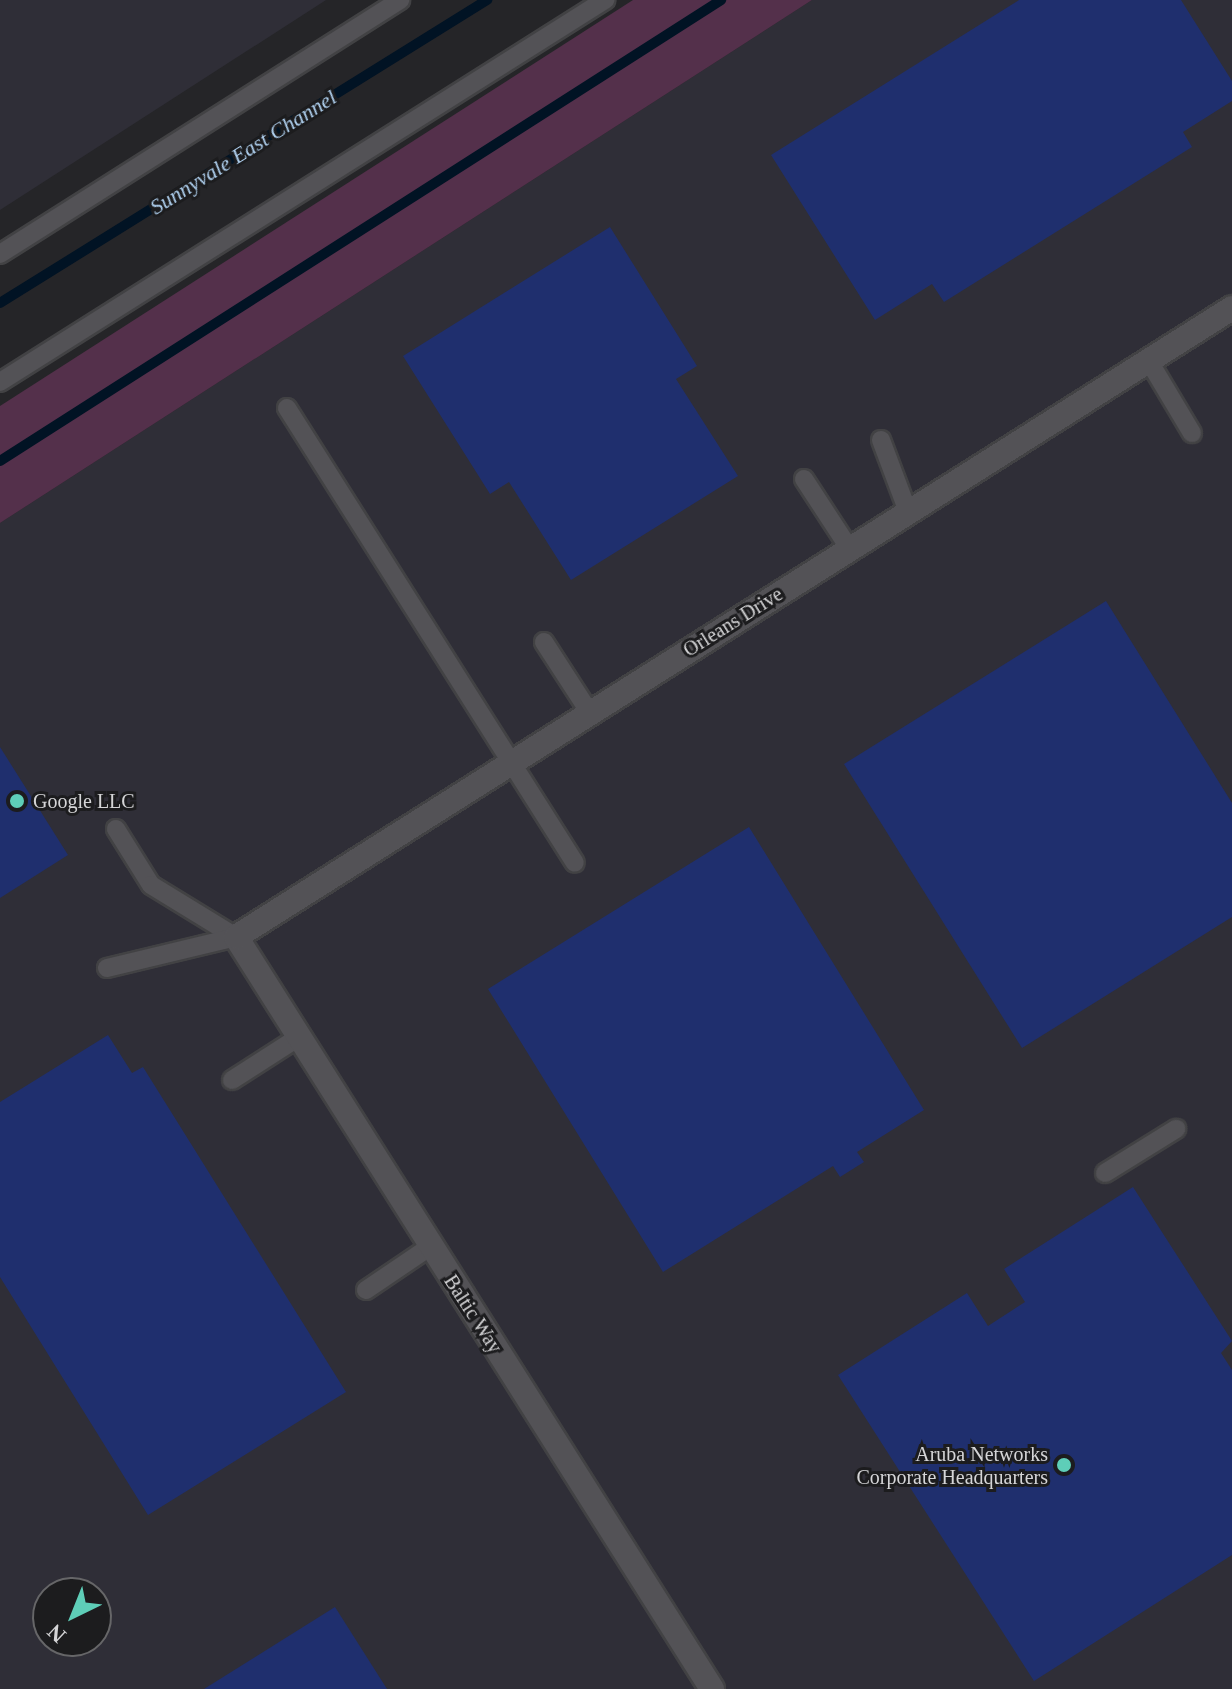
<!DOCTYPE html>
<style>
body{margin:0}
#map{position:relative;width:1232px;height:1689px;overflow:hidden;background:#252528;font-family:"Times New Roman",serif}
div>[style]{position:absolute}
[style*='--x']{left:calc(var(--x)*1px);top:calc(var(--y)*1px);width:calc(var(--w)*1px);rotate:calc(var(--a)*1deg)}
.built>*{inset:0;background:#2f2e37}
.green>*{inset:0;background:#54304b}
.stream>*{height:10px;margin:-5px;padding:0 5px;transform-origin:5px;border-radius:5px;background:#011324}
.building>*{inset:0;background:#1f2f6e}
.roads{filter:drop-shadow(2px 0 #424244) drop-shadow(-2px 0 #424244) drop-shadow(0 2px #424244) drop-shadow(0 -2px #424244)}
.lane>*{height:18px;margin:-9px;padding:0 9px;transform-origin:9px;border-radius:9px;background:#535256}
.street>*{height:24px;margin:-12px;padding:0 12px;transform-origin:12px;border-radius:12px;background:#535256}
.dots>*{width:22px;height:22px;translate:-50% -50%;box-sizing:border-box;border:4px solid #1c1c1e;border-radius:50%}
span{translate:-50% -50%;white-space:nowrap;text-align:center;line-height:1.15;-webkit-text-stroke:6px #1c1c1e;paint-order:stroke}
.street-label{font-size:20px;color:#d5d5d7}
.poi-label{font-size:20px;color:#d5d5d7}
.left{translate:0 -50%;text-align:left}
.right{translate:-100% -50%;text-align:right}
.water-label{font-size:22px;color:#afd0ef;font-style:italic}
.north{position:absolute;left:32px;top:1577px;width:80px;height:80px;box-sizing:border-box;background:#1c1c1e;border:2px solid #666668;border-radius:50%;rotate:223deg;font-size:22px;font-weight:700;line-height:32px;text-align:center;color:#d5d5d7}
.north::after{content:'';display:block;margin:auto;width:28px;height:36px;background:#5eceb8;clip-path:polygon(50% 0,100% 100%,50% 72%,0 100%)}
</style>
<div id="map">
<div class="built">
<div style="clip-path:polygon(0 0,326px 0,0 210px)"></div>
<div style="clip-path:polygon(evenodd,812px 0,1232px 0,1232px 1689px,0 1689px,0 523px,812px 0,48px 1593px,96px 1593px,96px 1641px,48px 1641px,48px 1593px)"></div>
</div>
<div class="green">
<div style="clip-path:polygon(633px 0,812px 0,0 523px,0 406px)"></div>
</div>
<div class="stream">
<div style="--x:0;--y:303;--w:574;--a:-31.89"></div>
<div style="--x:0;--y:461;--w:856;--a:-32.59"></div>
</div>
<div class="building">
<div style="clip-path:polygon(1019px 0,1181px 0,1232px 81px,1232px 101px,1183px 132px,1192px 147px,944px 302px,932px 284px,875px 320px,771px 155px)"></div>
<div style="clip-path:polygon(610px 227px,697px 366px,676px 379px,738px 476px,571px 580px,509px 482px,490px 494px,403px 356px)"></div>
<div style="clip-path:polygon(1106px 601px,1232px 803px,1232px 917px,1022px 1048px,844px 764px)"></div>
<div style="clip-path:polygon(0 747px,68px 855px,0 898px)"></div>
<div style="clip-path:polygon(749px 827px,924px 1110px,857px 1152px,864px 1162px,840px 1177px,833px 1166px,663px 1272px,488px 989px)"></div>
<div style="clip-path:polygon(108px 1035px,132px 1073px,143px 1067px,346px 1392px,148px 1515px,0 1277px,0 1102px)"></div>
<div style="clip-path:polygon(1133px 1187px,1232px 1341px,1221px 1353px,1232px 1370px,1232px 1555px,1034px 1681px,838px 1375px,967px 1293px,988px 1326px,1025px 1302px,1004px 1269px)"></div>
<div style="clip-path:polygon(335px 1607px,387px 1689px,204px 1689px)"></div>
</div>
<div class="roads">
<div class="lane">
<div style="--x:0;--y:254;--w:474;--a:-32.4"></div>
<div style="--x:1149;--y:361;--w:84;--a:59.2"></div>
<div style="--x:0;--y:382;--w:716;--a:-32.27"></div>
<div style="--x:287;--y:408;--w:538;--a:57.67"></div>
<div style="--x:881;--y:440;--w:77;--a:69.4"></div>
<div style="--x:804;--y:479;--w:82;--a:56.9"></div>
<div style="--x:544;--y:642;--w:85;--a:57.1"></div>
<div style="--x:116;--y:829;--w:66;--a:58"></div>
<div style="--x:151;--y:885;--w:100;--a:31.5"></div>
<div style="--x:107;--y:968;--w:133;--a:-13.5"></div>
<div style="--x:232;--y:1080;--w:80;--a:-32.7"></div>
<div style="--x:1105;--y:1173;--w:84;--a:-31.8"></div>
<div style="--x:366;--y:1290;--w:78;--a:-34.1"></div>
</div>
<div class="street">
<div style="--x:712;--y:1689;--w:890;--a:-122.33"></div>
<div style="--x:236;--y:937;--w:1178;--a:-32.27"></div>
</div>
</div>
<div class="dots">
<div style="left:17px;top:801px;background:#5eceb8"></div>
<div style="left:1064px;top:1465px;background:#5eceb8"></div>
</div>
<div class="street-label">
<span style="left:733px;top:622px;rotate:-32deg">Orleans Drive</span>
<span style="left:473px;top:1314px;rotate:57deg">Baltic Way</span>
</div>
<div class="poi-label">
<span class="left" style="left:33px;top:801px">Google LLC</span>
<span class="right" style="left:1048px;top:1466px">Aruba Networks<br>Corporate Headquarters</span>
</div>
<div class="water-label">
<span style="left:243px;top:152px;rotate:-32deg">Sunnyvale East Channel</span>
</div>
<div class="north">N</div>
</div>
